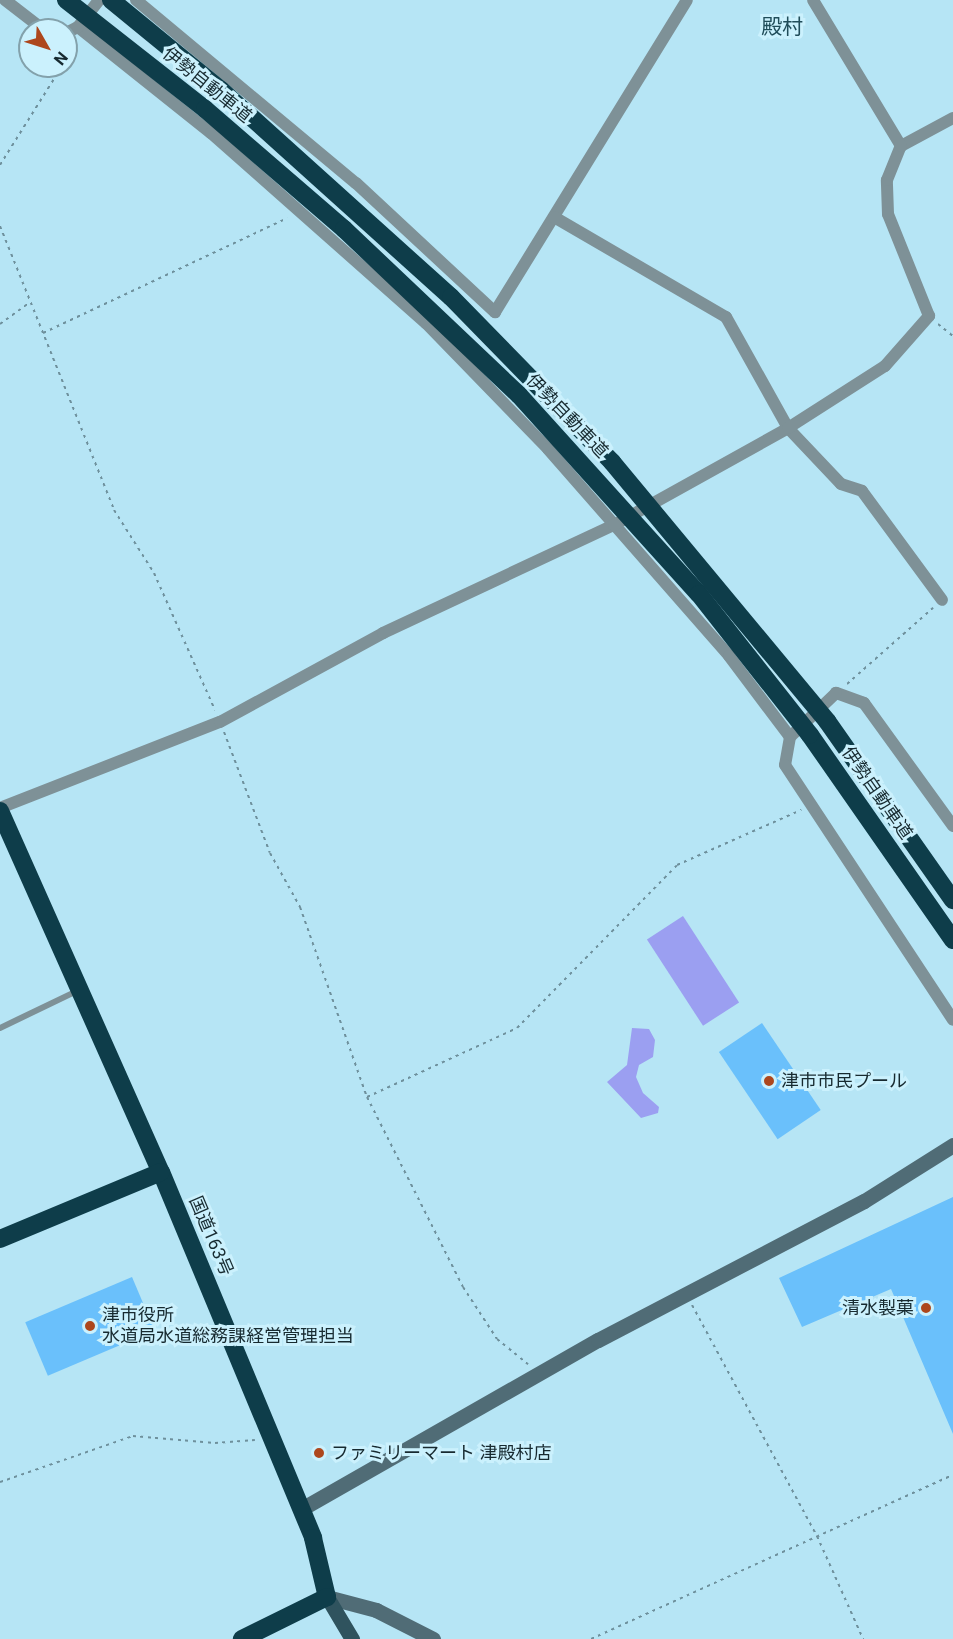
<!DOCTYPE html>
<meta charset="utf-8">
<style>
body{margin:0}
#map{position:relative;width:953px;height:1639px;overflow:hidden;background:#b6e5f5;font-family:Roboto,"Noto Sans JP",sans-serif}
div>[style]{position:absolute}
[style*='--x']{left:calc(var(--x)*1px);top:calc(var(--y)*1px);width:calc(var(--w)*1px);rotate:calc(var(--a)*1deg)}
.water>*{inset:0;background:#9b9ff1;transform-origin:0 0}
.building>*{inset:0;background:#6ac0fb;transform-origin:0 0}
.path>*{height:2px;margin-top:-1px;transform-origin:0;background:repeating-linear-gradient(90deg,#6e909c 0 3px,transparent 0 7.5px)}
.lane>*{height:6px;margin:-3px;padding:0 3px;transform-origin:3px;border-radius:3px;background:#7e9197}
.street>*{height:12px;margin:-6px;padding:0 6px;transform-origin:6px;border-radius:6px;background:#7e9197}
.secondary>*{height:15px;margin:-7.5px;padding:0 7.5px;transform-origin:7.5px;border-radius:7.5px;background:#506c76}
.primary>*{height:15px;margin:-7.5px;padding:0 7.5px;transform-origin:7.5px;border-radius:7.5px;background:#2f535e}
.highway>*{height:18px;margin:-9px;padding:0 9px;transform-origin:9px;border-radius:9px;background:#0e3d4a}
.highway-bridge>*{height:18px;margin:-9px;padding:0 9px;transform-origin:9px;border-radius:9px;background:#0e3d4a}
.dots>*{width:16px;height:16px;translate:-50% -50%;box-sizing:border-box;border:3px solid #cbf1fd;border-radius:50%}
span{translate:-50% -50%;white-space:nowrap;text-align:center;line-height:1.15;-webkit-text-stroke:6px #cbf1fd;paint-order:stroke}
.street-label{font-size:18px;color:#172a30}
.poi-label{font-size:18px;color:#172a30}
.left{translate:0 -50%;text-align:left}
.right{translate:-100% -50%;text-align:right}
.quarter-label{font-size:21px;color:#204d5a}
.north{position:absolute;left:18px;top:18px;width:60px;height:60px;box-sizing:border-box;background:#cbf1fd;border:2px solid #83a1ab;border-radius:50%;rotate:129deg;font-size:16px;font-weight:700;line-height:24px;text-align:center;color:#172a30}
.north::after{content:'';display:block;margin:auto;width:21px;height:27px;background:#ad471d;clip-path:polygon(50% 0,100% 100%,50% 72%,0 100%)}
</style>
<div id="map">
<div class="water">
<div style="left:683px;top:916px;width:103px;height:43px;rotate:57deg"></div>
<div style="clip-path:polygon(632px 1028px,649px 1029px,655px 1040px,653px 1057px,639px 1065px,636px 1077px,643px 1093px,659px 1107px,658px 1113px,641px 1118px,607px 1082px,627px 1065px)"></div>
</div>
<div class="building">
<div style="left:762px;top:1023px;width:105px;height:52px;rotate:56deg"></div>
<div style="clip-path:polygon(953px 1197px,953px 1434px,891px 1289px,802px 1327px,779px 1278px)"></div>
<div style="left:132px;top:1277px;width:58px;height:116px;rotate:67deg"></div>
</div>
<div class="path">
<div style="--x:66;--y:59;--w:19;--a:-62"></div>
<div style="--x:0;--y:165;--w:117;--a:-57.9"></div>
<div style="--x:0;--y:226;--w:306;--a:68.1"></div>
<div style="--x:114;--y:510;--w:75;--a:57.6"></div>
<div style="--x:154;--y:573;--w:150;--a:66"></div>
<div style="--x:0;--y:324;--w:37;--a:-36"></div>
<div style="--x:938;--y:324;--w:19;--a:39"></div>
<div style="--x:43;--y:333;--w:270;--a:-25.2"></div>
<div style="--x:847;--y:684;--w:115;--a:-41.5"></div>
<div style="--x:224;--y:732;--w:129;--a:69.2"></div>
<div style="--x:270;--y:853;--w:62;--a:60.9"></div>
<div style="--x:300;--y:907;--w:201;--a:70.6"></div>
<div style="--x:367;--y:1097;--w:213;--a:63.2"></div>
<div style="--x:463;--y:1287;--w:62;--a:56.8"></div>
<div style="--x:497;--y:1339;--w:40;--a:39"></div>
<div style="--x:367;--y:1097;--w:165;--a:-24.7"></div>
<div style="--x:517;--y:1028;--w:228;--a:-45.5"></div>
<div style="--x:677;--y:865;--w:136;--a:-23.9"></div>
<div style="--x:692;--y:1305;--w:263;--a:61.6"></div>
<div style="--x:817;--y:1536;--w:113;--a:65.9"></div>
<div style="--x:0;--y:1482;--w:141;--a:-19.1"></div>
<div style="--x:133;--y:1436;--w:82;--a:4.9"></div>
<div style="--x:215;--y:1443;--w:40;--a:-4.3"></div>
<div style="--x:591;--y:1639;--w:397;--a:-24.4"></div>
</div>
<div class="lane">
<div style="--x:0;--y:1028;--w:88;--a:-25.7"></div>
</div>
<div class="street">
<div style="--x:5;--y:0;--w:49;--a:37.6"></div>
<div style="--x:136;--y:0;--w:286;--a:39.8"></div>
<div style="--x:356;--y:183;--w:190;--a:42.9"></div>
<div style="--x:495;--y:312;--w:366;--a:-58.4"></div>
<div style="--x:78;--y:27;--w:170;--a:38.6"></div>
<div style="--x:211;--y:133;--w:287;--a:41.5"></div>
<div style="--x:426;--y:323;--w:175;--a:45.9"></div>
<div style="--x:548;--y:449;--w:275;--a:48.8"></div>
<div style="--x:729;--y:656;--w:101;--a:53"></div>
<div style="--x:66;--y:33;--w:13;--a:-27"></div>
<div style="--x:78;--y:27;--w:34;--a:-52"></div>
<div style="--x:901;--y:146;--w:59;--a:-28.3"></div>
<div style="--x:554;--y:217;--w:199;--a:30.2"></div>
<div style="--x:726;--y:317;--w:127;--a:60.8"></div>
<div style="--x:788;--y:428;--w:77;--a:46.6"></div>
<div style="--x:841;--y:484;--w:22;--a:18"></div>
<div style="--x:862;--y:491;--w:135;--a:53.7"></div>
<div style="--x:0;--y:808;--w:236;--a:-21.4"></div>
<div style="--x:220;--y:722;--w:186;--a:-28.6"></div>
<div style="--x:383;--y:633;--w:255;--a:-25.1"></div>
<div style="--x:614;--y:525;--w:199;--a:-29.1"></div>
<div style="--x:788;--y:428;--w:115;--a:-32.6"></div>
<div style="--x:885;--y:366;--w:67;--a:-48.7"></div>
<div style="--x:929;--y:316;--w:110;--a:-111.9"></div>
<div style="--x:888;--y:214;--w:34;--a:-92"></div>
<div style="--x:887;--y:180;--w:37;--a:-68"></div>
<div style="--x:901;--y:146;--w:170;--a:-121.1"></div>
<div style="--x:953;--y:826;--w:152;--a:-125.9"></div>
<div style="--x:864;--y:703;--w:30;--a:-160"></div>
<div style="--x:836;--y:693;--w:64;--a:136.3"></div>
<div style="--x:790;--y:737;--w:28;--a:100"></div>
<div style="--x:785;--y:765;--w:305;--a:56.6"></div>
</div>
<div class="secondary">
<div style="--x:303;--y:1508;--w:339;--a:-29.7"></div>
<div style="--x:598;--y:1340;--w:300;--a:-27.6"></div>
<div style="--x:864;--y:1201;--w:105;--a:-32.2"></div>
<div style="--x:327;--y:1597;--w:51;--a:14.9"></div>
<div style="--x:376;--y:1610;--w:64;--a:27"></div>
</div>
<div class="primary">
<div style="--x:327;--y:1597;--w:49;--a:59.2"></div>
</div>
<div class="highway">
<div style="--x:827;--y:721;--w:219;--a:54.9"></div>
<div style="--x:810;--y:735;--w:250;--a:55.1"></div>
<div style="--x:0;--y:811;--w:395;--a:66"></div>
<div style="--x:161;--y:1172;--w:396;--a:67.4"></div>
<div style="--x:313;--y:1538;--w:61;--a:76.7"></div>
<div style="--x:327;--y:1597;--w:95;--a:153.7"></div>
<div style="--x:0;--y:1239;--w:174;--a:-22.6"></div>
</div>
<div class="highway-bridge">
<div style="--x:66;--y:0;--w:177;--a:38.1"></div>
<div style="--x:205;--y:109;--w:184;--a:40.8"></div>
<div style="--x:344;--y:229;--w:241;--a:43.5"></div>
<div style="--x:519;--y:395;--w:268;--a:47.9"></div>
<div style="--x:699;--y:594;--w:179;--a:51.8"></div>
<div style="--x:111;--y:0;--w:142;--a:39.3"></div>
<div style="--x:221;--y:90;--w:309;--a:42"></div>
<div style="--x:451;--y:297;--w:231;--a:45.7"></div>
<div style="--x:612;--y:462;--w:337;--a:50.3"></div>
</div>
<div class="dots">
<div style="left:769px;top:1081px;background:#ad471d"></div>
<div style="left:926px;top:1308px;background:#ad471d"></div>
<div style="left:90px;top:1326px;background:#ad471d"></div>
<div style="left:319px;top:1453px;background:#ad471d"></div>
</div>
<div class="street-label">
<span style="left:207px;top:85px;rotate:39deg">伊勢自動車道</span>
<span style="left:567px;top:416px;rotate:46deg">伊勢自動車道</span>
<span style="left:877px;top:793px;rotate:55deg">伊勢自動車道</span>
<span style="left:211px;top:1236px;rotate:67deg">国道163号</span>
</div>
<div class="poi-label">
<span class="left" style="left:781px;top:1081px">津市市民プール</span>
<span class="right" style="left:914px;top:1308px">清水製菓</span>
<span class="left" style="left:102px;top:1326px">津市役所<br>水道局水道総務課経営管理担当</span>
<span class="left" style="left:331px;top:1453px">ファミリーマート 津殿村店</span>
</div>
<div class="quarter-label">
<span style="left:782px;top:27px">殿村</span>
</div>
<div class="north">N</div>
</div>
